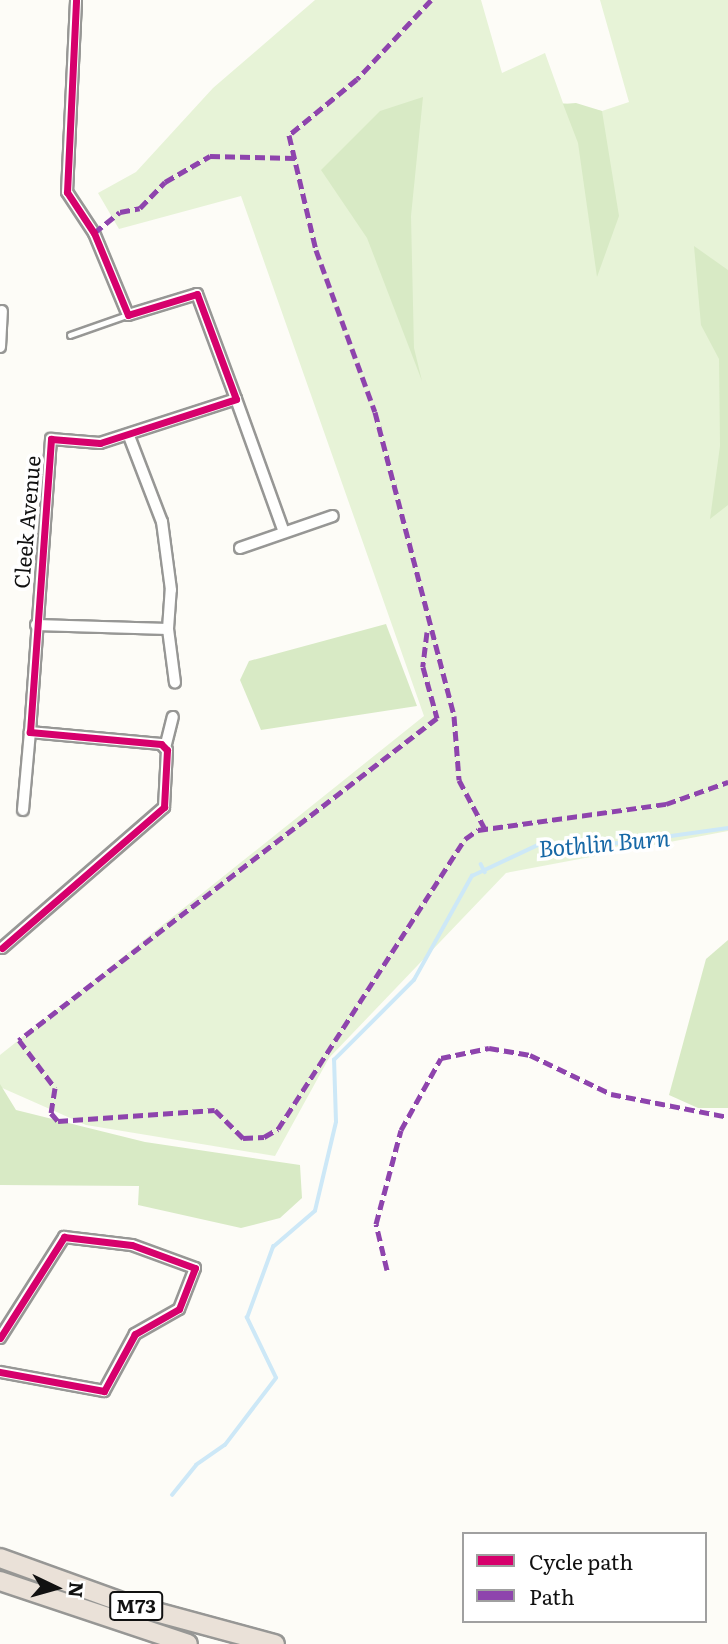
<!DOCTYPE html>
<style>
body{margin:0}
#map{position:relative;width:728px;height:1644px;overflow:hidden;background:#fdfcf7;font-family:Literata,serif}
div>[style]{position:absolute}
[style*='--x']{left:calc(var(--x)*1px);top:calc(var(--y)*1px);width:calc(var(--w)*1px);rotate:calc(var(--a)*1deg)}
.green>*{inset:0;background:#e7f3d7}
.forest>*{inset:0;background:#d8eac5}
.stream>*{height:3.5px;margin:-1.75px;padding:0 1.75px;transform-origin:1.75px;border-radius:1.75px;background:#cde8f7}
.roads{filter:drop-shadow(2px 0 #979795) drop-shadow(-2px 0 #979795) drop-shadow(0 2px #979795) drop-shadow(0 -2px #979795)}
.lane>*{height:4.5px;margin:-2.25px;padding:0 2.25px;transform-origin:2.25px;border-radius:2.25px;background:#fffffe}
.street>*{height:10px;margin:-5px;padding:0 5px;transform-origin:5px;border-radius:5px;background:#fffffe}
.highway>*{height:18px;margin:-9px;padding:0 9px;transform-origin:9px;border-radius:9px;background:#eae1d8}
.quiet>*{height:5px;margin-top:-2.5px;transform-origin:0;background:repeating-linear-gradient(90deg,#8e44ad 0 10px,transparent 0 15px)}
.cycleway>*{height:7px;margin:-3.5px;padding:0 3.5px;transform-origin:3.5px;border-radius:3.5px;background:#d6006c}
span{translate:-50% -50%;white-space:nowrap;text-align:center;line-height:1.15;-webkit-text-stroke:7px #fff;paint-order:stroke}
.shield-label span{padding:2px 5px;background:#fff;border:2px solid;border-radius:5px;-webkit-text-stroke-width:0}
.shield-label{font-size:19px;color:#111;font-weight:700}
.street-label{font-size:21px;color:#111}
.water-label{font-size:23px;color:#1768a6;font-style:italic}
.legend{position:absolute;left:462px;top:1532px;width:245px;height:91px;box-sizing:border-box;background:#fff;border:2px solid #a0a0a0;margin:0;padding:9px 12px;list-style:none;font-size:21px;color:#111}
.legend li{display:flex;align-items:center;gap:14px;height:35px}
.legend b{width:35px;border:2px solid #a0a0a0}
.north{position:absolute;left:21px;top:1553px;width:70px;height:70px;-webkit-text-stroke:5px #fff;paint-order:stroke;rotate:95deg;font-size:19px;font-weight:700;line-height:28px;text-align:center;color:#111}
.north::after{content:'';display:block;margin:auto;width:24px;height:32px;background:#111;clip-path:polygon(50% 0,100% 100%,50% 72%,0 100%)}
</style>
<div id="map">
<div class="green">
<div style="clip-path:polygon(315px 0,481px 0,502px 73px,545px 53px,563px 103px,602px 111px,629px 102px,600px 0,728px 0,728px 831px,506px 873px,329px 1058px,275px 1156px,86px 1125px,0 1087px,0 1055px,424px 716px,241px 196px,119px 229px,98px 193px,136px 172px,213px 88px)"></div>
</div>
<div class="forest">
<div style="clip-path:polygon(423px 97px,411px 216px,414px 348px,422px 381px,367px 238px,321px 170px,380px 111px)"></div>
<div style="clip-path:polygon(576px 103px,602px 111px,619px 216px,597px 277px,578px 143px,563px 104px)"></div>
<div style="clip-path:polygon(694px 246px,728px 270px,728px 505px,710px 519px,720px 446px,719px 359px,701px 325px)"></div>
<div style="clip-path:polygon(386px 624px,417px 706px,261px 730px,240px 680px,249px 661px)"></div>
<div style="clip-path:polygon(728px 940px,728px 1108px,698px 1108px,669px 1095px,706px 959px)"></div>
<div style="clip-path:polygon(0 1084px,16px 1110px,145px 1142px,300px 1165px,302px 1198px,280px 1218px,241px 1228px,138px 1205px,139px 1186px,0 1185px)"></div>
</div>
<div class="stream">
<div style="--x:481;--y:864;--w:9;--a:63"></div>
<div style="--x:172;--y:1495;--w:38;--a:-51"></div>
<div style="--x:196;--y:1465;--w:35;--a:-35"></div>
<div style="--x:225;--y:1445;--w:84;--a:-52.7"></div>
<div style="--x:276;--y:1378;--w:67;--a:-115.8"></div>
<div style="--x:247;--y:1318;--w:76;--a:-69.9"></div>
<div style="--x:273;--y:1247;--w:55;--a:-40.6"></div>
<div style="--x:315;--y:1211;--w:91;--a:-76.7"></div>
<div style="--x:336;--y:1122;--w:62;--a:-91.8"></div>
<div style="--x:334;--y:1060;--w:113;--a:-45"></div>
<div style="--x:414;--y:980;--w:119;--a:-60.9"></div>
<div style="--x:472;--y:876;--w:75;--a:-25.2"></div>
<div style="--x:540;--y:844;--w:81;--a:-0.7"></div>
<div style="--x:621;--y:843;--w:108;--a:-8"></div>
</div>
<div class="roads">
<div class="lane">
<div style="--x:70;--y:335;--w:60;--a:-19.3"></div>
</div>
<div class="street">
<div style="--x:0;--y:347;--w:36;--a:-87"></div>
<div style="--x:236;--y:399;--w:141;--a:70.2"></div>
<div style="--x:240;--y:548;--w:98;--a:-19"></div>
<div style="--x:36;--y:625;--w:132;--a:1.7"></div>
<div style="--x:168;--y:629;--w:39;--a:-86"></div>
<div style="--x:171;--y:590;--w:69;--a:-97.5"></div>
<div style="--x:162;--y:522;--w:92;--a:-111"></div>
<div style="--x:168;--y:629;--w:54;--a:82.6"></div>
<div style="--x:165;--y:748;--w:32;--a:-76"></div>
<div style="--x:23;--y:810;--w:78;--a:-84.9"></div>
<div style="--x:2;--y:948;--w:215;--a:-41"></div>
<div style="--x:164;--y:807;--w:57;--a:-87"></div>
<div style="--x:167;--y:750;--w:8;--a:-135"></div>
<div style="--x:161;--y:744;--w:132;--a:-174.8"></div>
<div style="--x:30;--y:732;--w:294;--a:-85.9"></div>
<div style="--x:51;--y:439;--w:49;--a:4.7"></div>
<div style="--x:100;--y:443;--w:143;--a:-17.9"></div>
<div style="--x:236;--y:399;--w:112;--a:-110.4"></div>
<div style="--x:197;--y:294;--w:72;--a:163.1"></div>
<div style="--x:128;--y:315;--w:89;--a:-112.5"></div>
<div style="--x:94;--y:233;--w:49;--a:-123.4"></div>
<div style="--x:67;--y:192;--w:192;--a:-87.3"></div>
<div style="--x:0;--y:1338;--w:120;--a:-57.6"></div>
<div style="--x:64;--y:1237;--w:68;--a:6.7"></div>
<div style="--x:132;--y:1245;--w:67;--a:20.1"></div>
<div style="--x:195;--y:1268;--w:44;--a:111.3"></div>
<div style="--x:179;--y:1309;--w:51;--a:150.4"></div>
<div style="--x:135;--y:1334;--w:65;--a:118.5"></div>
<div style="--x:104;--y:1391;--w:106;--a:-169.6"></div>
</div>
<div class="highway">
<div style="--x:0;--y:1558;--w:138;--a:19.9"></div>
<div style="--x:130;--y:1605;--w:150;--a:15.1"></div>
<div style="--x:0;--y:1581;--w:198;--a:18.5"></div>
</div>
</div>
<div class="quiet">
<div style="--x:431;--y:0;--w:108;--a:133.1"></div>
<div style="--x:357;--y:79;--w:88;--a:140.5"></div>
<div style="--x:289;--y:135;--w:118;--a:76.8"></div>
<div style="--x:316;--y:250;--w:172;--a:70"></div>
<div style="--x:375;--y:412;--w:314;--a:75.4"></div>
<div style="--x:454;--y:716;--w:64;--a:85.5"></div>
<div style="--x:459;--y:780;--w:55;--a:62"></div>
<div style="--x:94;--y:233;--w:33;--a:-39"></div>
<div style="--x:120;--y:212;--w:20;--a:-11"></div>
<div style="--x:140;--y:208;--w:36;--a:-46"></div>
<div style="--x:165;--y:182;--w:52;--a:-30"></div>
<div style="--x:210;--y:156;--w:85;--a:1.3"></div>
<div style="--x:427;--y:632;--w:35;--a:97"></div>
<div style="--x:423;--y:667;--w:53;--a:74.6"></div>
<div style="--x:437;--y:718;--w:528;--a:142.39"></div>
<div style="--x:19;--y:1040;--w:60;--a:53.1"></div>
<div style="--x:55;--y:1088;--w:25;--a:99"></div>
<div style="--x:51;--y:1113;--w:11;--a:49"></div>
<div style="--x:58;--y:1121;--w:157;--a:-4"></div>
<div style="--x:215;--y:1110;--w:40;--a:45"></div>
<div style="--x:243;--y:1138;--w:21;--a:-3"></div>
<div style="--x:264;--y:1137;--w:16;--a:-30"></div>
<div style="--x:278;--y:1129;--w:345;--a:-57.2"></div>
<div style="--x:465;--y:839;--w:16;--a:-35"></div>
<div style="--x:478;--y:830;--w:190;--a:-7.9"></div>
<div style="--x:666;--y:804;--w:66;--a:-19.5"></div>
<div style="--x:387;--y:1270;--w:47;--a:-103.4"></div>
<div style="--x:376;--y:1224;--w:97;--a:-75.1"></div>
<div style="--x:401;--y:1130;--w:82;--a:-60.9"></div>
<div style="--x:441;--y:1058;--w:49;--a:-11.8"></div>
<div style="--x:489;--y:1048;--w:42;--a:9.7"></div>
<div style="--x:530;--y:1055;--w:90;--a:25.7"></div>
<div style="--x:611;--y:1094;--w:119;--a:11.1"></div>
</div>
<div class="cycleway">
<div style="--x:2;--y:948;--w:215;--a:-41"></div>
<div style="--x:164;--y:807;--w:57;--a:-87"></div>
<div style="--x:167;--y:750;--w:8;--a:-135"></div>
<div style="--x:161;--y:744;--w:132;--a:-174.8"></div>
<div style="--x:30;--y:732;--w:294;--a:-85.9"></div>
<div style="--x:51;--y:439;--w:49;--a:4.7"></div>
<div style="--x:100;--y:443;--w:143;--a:-17.9"></div>
<div style="--x:236;--y:399;--w:112;--a:-110.4"></div>
<div style="--x:197;--y:294;--w:72;--a:163.1"></div>
<div style="--x:128;--y:315;--w:89;--a:-112.5"></div>
<div style="--x:94;--y:233;--w:49;--a:-123.4"></div>
<div style="--x:67;--y:192;--w:192;--a:-87.3"></div>
<div style="--x:0;--y:1338;--w:120;--a:-57.6"></div>
<div style="--x:64;--y:1237;--w:68;--a:6.7"></div>
<div style="--x:132;--y:1245;--w:67;--a:20.1"></div>
<div style="--x:195;--y:1268;--w:44;--a:111.3"></div>
<div style="--x:179;--y:1309;--w:51;--a:150.4"></div>
<div style="--x:135;--y:1334;--w:65;--a:118.5"></div>
<div style="--x:104;--y:1391;--w:106;--a:-169.6"></div>
</div>
<div class="shield-label">
<span style="left:136px;top:1606px">M73</span>
</div>
<div class="street-label">
<span style="left:26px;top:522px;rotate:-85deg">Cleek Avenue</span>
</div>
<div class="water-label">
<span style="left:604px;top:842px;rotate:-5deg">Bothlin Burn</span>
</div>
<ul class="legend">
<li><b style="height:9px;background:#d6006c"></b>Cycle path</li>
<li><b style="height:9px;background:#8e44ad"></b>Path</li>
</ul>
<div class="north">N</div>
</div>
